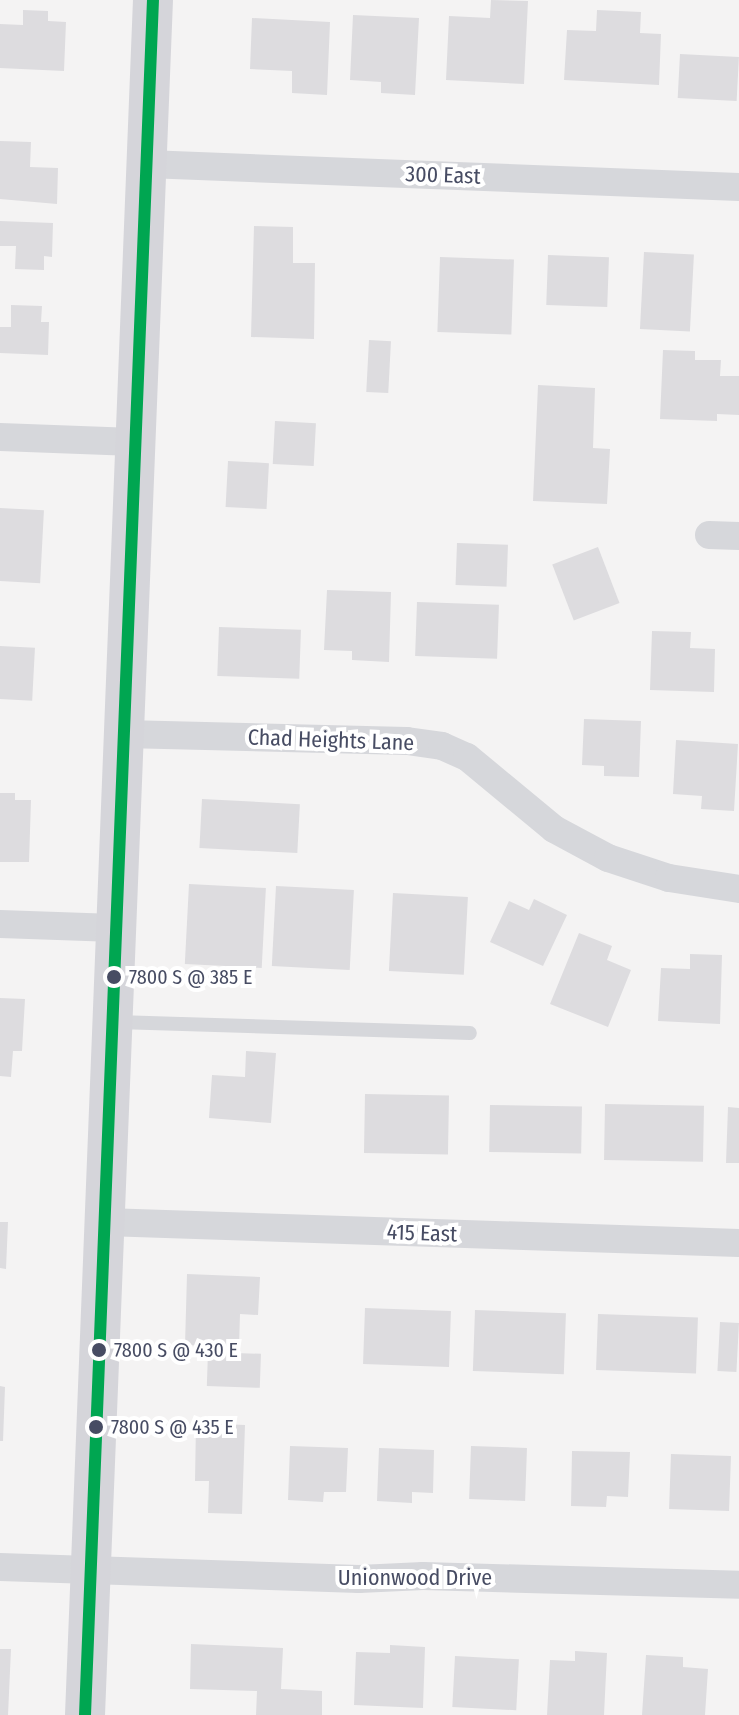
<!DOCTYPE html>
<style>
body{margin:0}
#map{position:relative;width:739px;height:1715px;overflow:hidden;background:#f4f3f3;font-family:"Fira Sans Condensed",sans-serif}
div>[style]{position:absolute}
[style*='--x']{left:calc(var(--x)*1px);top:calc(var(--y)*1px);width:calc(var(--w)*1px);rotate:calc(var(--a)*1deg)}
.building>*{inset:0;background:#dddcdf;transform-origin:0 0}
.service>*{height:14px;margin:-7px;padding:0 7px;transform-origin:7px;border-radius:7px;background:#d6d7db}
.minor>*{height:28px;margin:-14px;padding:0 14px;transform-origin:14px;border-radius:14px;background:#d6d7db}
.secondary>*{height:40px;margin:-20px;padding:0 20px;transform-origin:20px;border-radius:20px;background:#d5d5da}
.bus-1>*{height:12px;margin:-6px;padding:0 6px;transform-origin:6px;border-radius:6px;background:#00a651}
.dots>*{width:22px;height:22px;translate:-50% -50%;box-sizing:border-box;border:4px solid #fff;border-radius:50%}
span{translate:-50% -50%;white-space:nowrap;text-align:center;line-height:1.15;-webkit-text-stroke:8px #fff;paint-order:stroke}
.bus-label{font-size:20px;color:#474c63}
.left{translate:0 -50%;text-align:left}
.street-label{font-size:22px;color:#474c63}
</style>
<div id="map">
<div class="building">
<div style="clip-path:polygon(491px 0,528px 1px,524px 84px,446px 80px,449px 16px,490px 18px)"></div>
<div style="clip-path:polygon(23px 10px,48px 11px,48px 21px,66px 22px,64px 71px,0 68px,0 24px,23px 25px)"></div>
<div style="clip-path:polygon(597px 10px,641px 12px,640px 33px,661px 34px,659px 85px,564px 80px,567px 30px,596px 31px)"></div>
<div style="clip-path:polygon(353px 15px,419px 18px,415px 95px,381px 93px,381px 82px,350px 80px)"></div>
<div style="clip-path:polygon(252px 18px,330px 22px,327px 95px,292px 93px,292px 71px,250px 69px)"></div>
<div style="left:680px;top:54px;width:59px;height:44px;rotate:3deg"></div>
<div style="clip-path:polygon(0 141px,31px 142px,30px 167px,58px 168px,57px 204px,0 199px)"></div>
<div style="clip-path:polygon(0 221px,53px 223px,52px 257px,44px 256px,44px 270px,15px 269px,16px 246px,0 246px)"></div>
<div style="clip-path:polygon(254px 226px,293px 227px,293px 263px,315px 263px,314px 339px,251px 337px)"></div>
<div style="left:644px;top:252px;width:50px;height:77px;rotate:3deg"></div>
<div style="left:548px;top:255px;width:61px;height:50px;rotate:2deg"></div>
<div style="left:440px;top:257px;width:74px;height:75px;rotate:2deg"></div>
<div style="clip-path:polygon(11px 305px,42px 306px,41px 322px,49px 322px,48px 355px,0 353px,0 327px,11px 327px)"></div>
<div style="left:369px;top:340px;width:22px;height:52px;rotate:3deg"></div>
<div style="clip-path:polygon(663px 350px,695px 351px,695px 360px,721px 360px,720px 376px,739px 376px,739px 415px,717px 414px,717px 421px,660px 419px)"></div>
<div style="clip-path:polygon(538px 385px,595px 388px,593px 448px,610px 449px,607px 504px,533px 501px)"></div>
<div style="left:275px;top:421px;width:41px;height:43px;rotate:3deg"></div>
<div style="left:228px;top:461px;width:41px;height:46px;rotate:3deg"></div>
<div style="left:0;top:508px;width:44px;height:73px;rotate:3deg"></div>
<div style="left:457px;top:543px;width:51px;height:42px;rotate:2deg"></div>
<div style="left:598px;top:547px;width:60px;height:49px;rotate:69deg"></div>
<div style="clip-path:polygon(327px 590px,391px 592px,389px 662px,352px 660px,352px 651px,324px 650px)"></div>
<div style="left:417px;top:602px;width:82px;height:54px;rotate:2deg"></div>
<div style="left:219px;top:627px;width:82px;height:49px;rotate:2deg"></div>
<div style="clip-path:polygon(652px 631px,691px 632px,690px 648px,715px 649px,714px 692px,650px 690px)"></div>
<div style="left:0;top:646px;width:35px;height:53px;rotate:3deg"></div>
<div style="clip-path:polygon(584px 719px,641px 721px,639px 777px,604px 776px,604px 766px,582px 765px)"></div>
<div style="clip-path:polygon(676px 740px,738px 744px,734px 811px,701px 809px,702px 796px,673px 794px)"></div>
<div style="clip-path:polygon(0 793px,15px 793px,15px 800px,31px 800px,29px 862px,0 862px)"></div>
<div style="left:202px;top:799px;width:98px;height:49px;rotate:3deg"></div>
<div style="left:189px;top:884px;width:77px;height:80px;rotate:3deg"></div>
<div style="left:276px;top:886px;width:78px;height:80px;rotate:3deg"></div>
<div style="left:393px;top:893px;width:75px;height:78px;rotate:3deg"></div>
<div style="clip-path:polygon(534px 899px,567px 915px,543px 966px,490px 942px,509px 901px,529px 910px)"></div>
<div style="clip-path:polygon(579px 933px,612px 946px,607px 960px,631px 970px,608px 1027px,550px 1004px)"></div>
<div style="clip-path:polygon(690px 954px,722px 955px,720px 1024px,658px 1021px,661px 968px,690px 969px)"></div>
<div style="clip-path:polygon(0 998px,25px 999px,22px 1051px,13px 1051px,11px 1077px,0 1076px)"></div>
<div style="clip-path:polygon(246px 1051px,276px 1053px,271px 1123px,209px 1118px,212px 1075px,245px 1077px)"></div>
<div style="left:365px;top:1094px;width:84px;height:59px;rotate:1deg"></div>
<div style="left:605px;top:1104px;width:99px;height:56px;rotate:1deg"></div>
<div style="left:490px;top:1105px;width:92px;height:47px;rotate:1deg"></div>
<div style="clip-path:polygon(728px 1107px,739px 1108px,739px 1163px,726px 1163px)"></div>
<div style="clip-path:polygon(0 1222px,8px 1222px,6px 1269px,0 1268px)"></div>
<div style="clip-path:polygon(187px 1274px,260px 1277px,258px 1315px,240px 1314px,239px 1347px,185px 1345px)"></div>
<div style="left:365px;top:1308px;width:86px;height:56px;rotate:2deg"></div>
<div style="left:475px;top:1310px;width:91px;height:61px;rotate:2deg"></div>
<div style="left:598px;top:1314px;width:100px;height:56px;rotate:2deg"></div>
<div style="left:720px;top:1322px;width:19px;height:49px;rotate:3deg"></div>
<div style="left:208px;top:1352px;width:53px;height:34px;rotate:2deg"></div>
<div style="clip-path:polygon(0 1386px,5px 1387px,3px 1441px,0 1441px)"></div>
<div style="clip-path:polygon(196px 1423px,245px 1425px,242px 1514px,208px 1513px,209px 1481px,195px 1481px)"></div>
<div style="clip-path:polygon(290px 1446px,348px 1448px,346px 1492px,324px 1492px,323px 1502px,288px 1500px)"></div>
<div style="left:471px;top:1446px;width:56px;height:53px;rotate:2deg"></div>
<div style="clip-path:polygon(379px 1448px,434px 1450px,433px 1493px,412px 1492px,412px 1503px,377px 1501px)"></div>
<div style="clip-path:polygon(572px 1451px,630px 1452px,628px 1497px,607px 1496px,606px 1507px,571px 1506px)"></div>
<div style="left:671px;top:1454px;width:60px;height:55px;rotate:2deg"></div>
<div style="clip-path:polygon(191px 1644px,283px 1648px,281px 1689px,322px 1691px,322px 1715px,256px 1715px,257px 1691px,190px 1689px)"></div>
<div style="clip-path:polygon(390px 1645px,425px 1647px,423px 1708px,354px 1705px,356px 1652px,390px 1653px)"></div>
<div style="clip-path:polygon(0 1649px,11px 1649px,8px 1715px,0 1715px)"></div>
<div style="clip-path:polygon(575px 1651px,607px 1653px,604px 1715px,547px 1715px,550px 1660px,575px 1661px)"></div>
<div style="clip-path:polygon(646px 1655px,683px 1657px,683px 1667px,708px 1669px,705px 1715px,642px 1715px)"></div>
<div style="left:455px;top:1656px;width:64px;height:51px;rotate:3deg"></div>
</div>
<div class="service">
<div style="--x:117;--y:1022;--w:353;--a:1.8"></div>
</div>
<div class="minor">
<div style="--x:147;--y:164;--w:592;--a:2.22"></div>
<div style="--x:0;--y:437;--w:134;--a:2.1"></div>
<div style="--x:709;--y:535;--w:30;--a:2"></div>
<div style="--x:124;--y:734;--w:283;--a:1.4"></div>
<div style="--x:407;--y:741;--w:35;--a:8"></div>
<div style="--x:442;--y:746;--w:27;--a:24"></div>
<div style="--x:467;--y:757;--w:113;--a:39.6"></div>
<div style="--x:554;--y:829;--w:61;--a:28.2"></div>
<div style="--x:608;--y:858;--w:64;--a:18.2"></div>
<div style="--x:669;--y:878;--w:71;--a:8.9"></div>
<div style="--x:0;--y:924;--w:115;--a:2"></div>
<div style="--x:105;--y:1222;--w:634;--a:1.9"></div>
<div style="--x:0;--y:1567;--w:359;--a:1.9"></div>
<div style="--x:359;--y:1579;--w:64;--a:-2.7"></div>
<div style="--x:423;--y:1576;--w:316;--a:1.6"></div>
</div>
<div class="secondary">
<div style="--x:85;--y:1715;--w:1716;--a:-87.73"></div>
</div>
<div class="bus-1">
<div style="--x:85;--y:1715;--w:1716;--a:-87.73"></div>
</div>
<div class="dots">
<div style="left:114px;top:977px;background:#474c63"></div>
<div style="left:99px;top:1350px;background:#474c63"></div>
<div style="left:96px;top:1427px;background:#474c63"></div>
</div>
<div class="bus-label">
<span class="left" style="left:129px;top:977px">7800 S @ 385 E</span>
<span class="left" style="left:114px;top:1350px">7800 S @ 430 E</span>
<span class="left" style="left:111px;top:1427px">7800 S @ 435 E</span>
</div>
<div class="street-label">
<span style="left:443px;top:175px;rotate:2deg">300 East</span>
<span style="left:331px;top:740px;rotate:2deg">Chad Heights Lane</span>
<span style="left:422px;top:1233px;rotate:2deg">415 East</span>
<span style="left:415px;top:1578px">Unionwood Drive</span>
</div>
</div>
